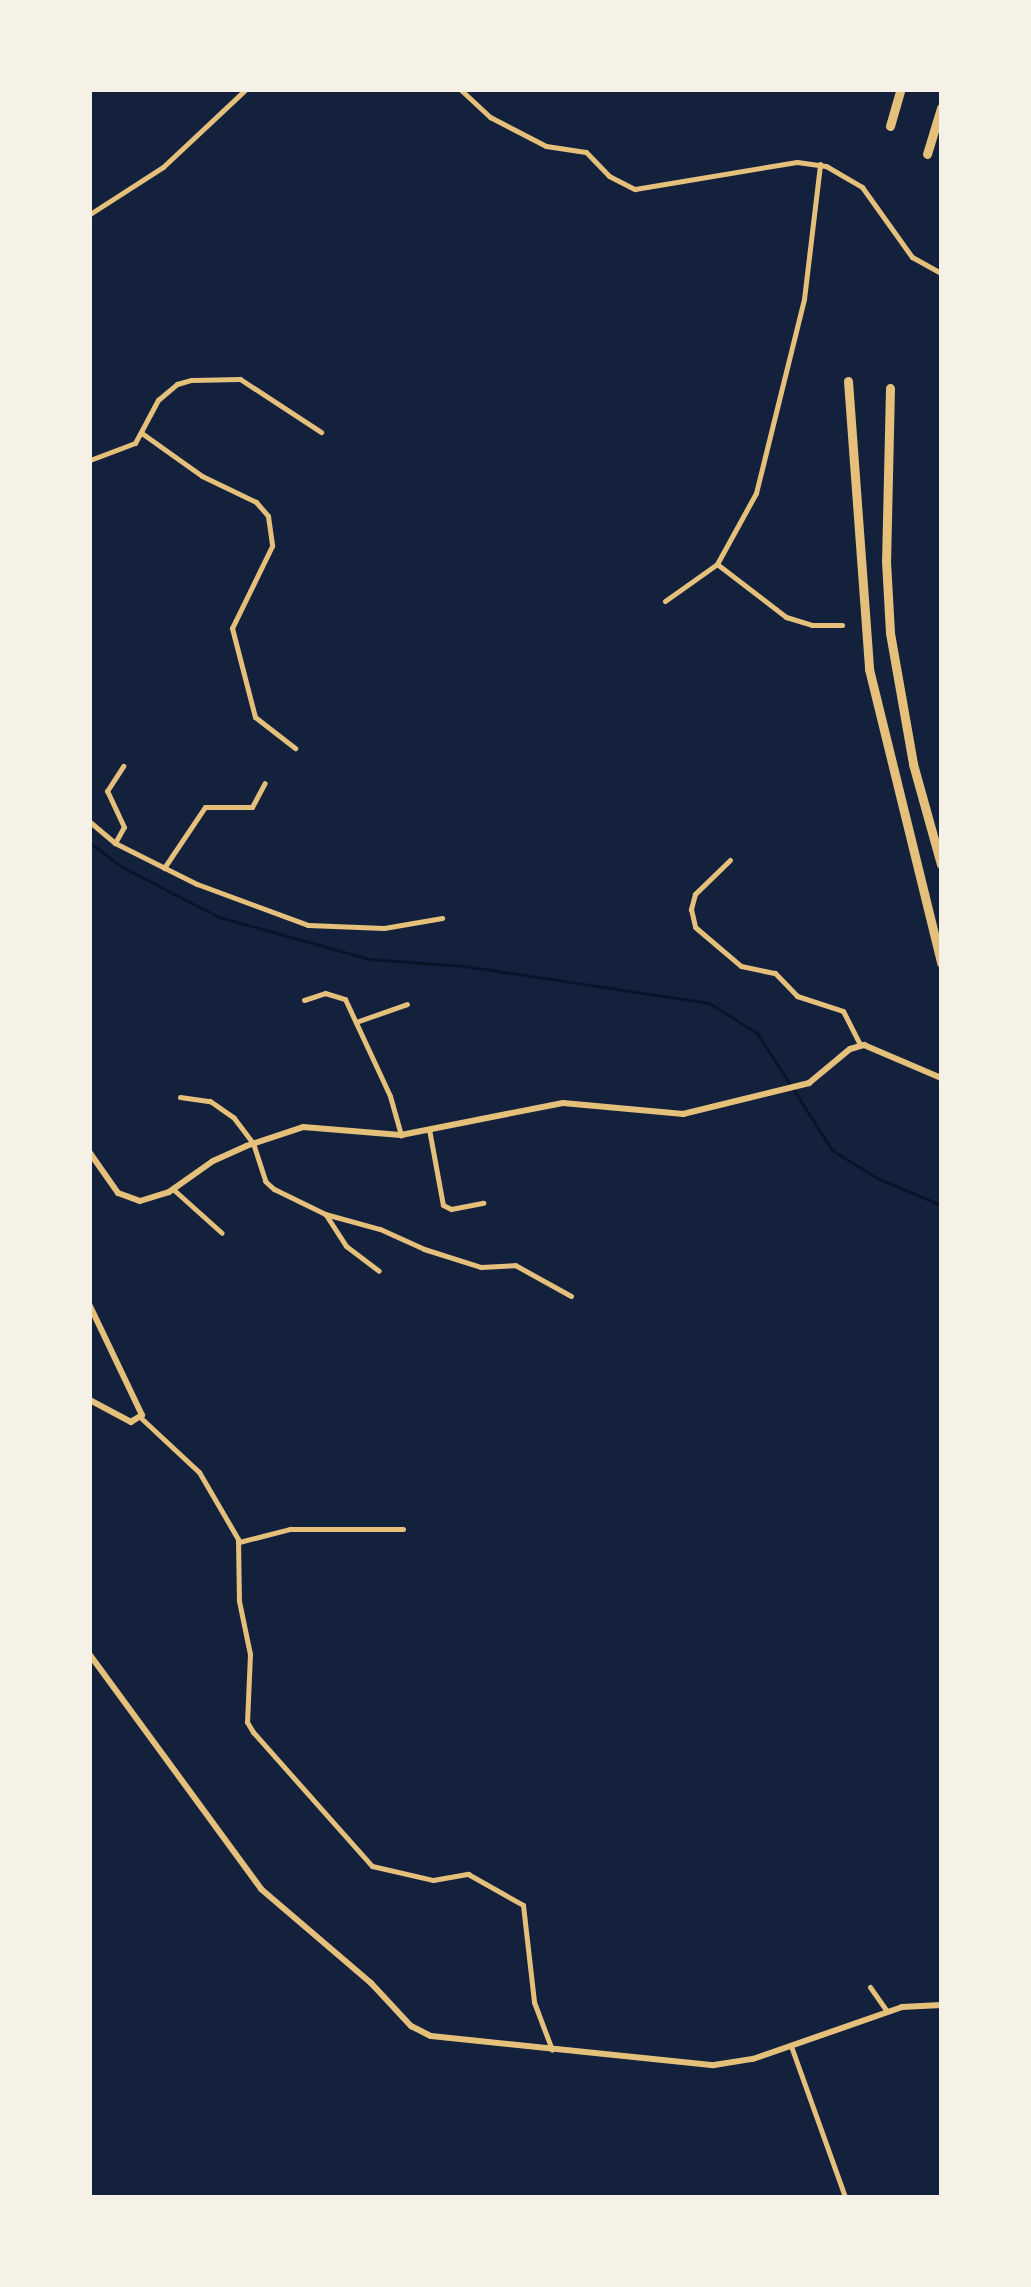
<!DOCTYPE html>
<style>
body{margin:0}
#map{position:relative;width:1031px;height:2287px;overflow:hidden;background:#14213d;font-family:"DejaVu Sans",sans-serif}
div>[style]{position:absolute}
[style*='--x']{left:calc(var(--x)*1px);top:calc(var(--y)*1px);width:calc(var(--w)*1px);rotate:calc(var(--a)*1deg)}
.stream>*{height:3px;margin:-1.5px;padding:0 1.5px;transform-origin:1.5px;border-radius:1.5px;background:#0b132b}
.minor>*{height:5px;margin:-2.5px;padding:0 2.5px;transform-origin:2.5px;border-radius:2.5px;background:#e5c07b}
.tertiary>*{height:6px;margin:-3px;padding:0 3px;transform-origin:3px;border-radius:3px;background:#e5c07b}
.motorway>*{height:9px;margin:-4.5px;padding:0 4.5px;transform-origin:4.5px;border-radius:4.5px;background:#e5c07b}
span{translate:-50% -50%;white-space:nowrap;text-align:center;line-height:1.15;-webkit-text-stroke:8px #f6f1e7;paint-order:stroke}
.frame{position:absolute;inset:0;border:92px solid #f6f1e7;pointer-events:none}
</style>
<div id="map">
<div class="stream">
<div style="--x:90;--y:843;--w:40;--a:37"></div>
<div style="--x:122;--y:867;--w:109;--a:27.3"></div>
<div style="--x:219;--y:917;--w:156;--a:15.6"></div>
<div style="--x:369;--y:959;--w:95;--a:4.2"></div>
<div style="--x:464;--y:966;--w:248;--a:8.6"></div>
<div style="--x:709;--y:1003;--w:57;--a:32"></div>
<div style="--x:757;--y:1033;--w:139;--a:57.3"></div>
<div style="--x:832;--y:1150;--w:53;--a:31.9"></div>
<div style="--x:877;--y:1178;--w:69;--a:22.9"></div>
</div>
<div class="minor">
<div style="--x:461;--y:90;--w:40;--a:43"></div>
<div style="--x:490;--y:117;--w:63;--a:27.4"></div>
<div style="--x:546;--y:146;--w:40;--a:8.5"></div>
<div style="--x:586;--y:152;--w:33;--a:46"></div>
<div style="--x:609;--y:176;--w:29;--a:27"></div>
<div style="--x:635;--y:189;--w:164;--a:-9.5"></div>
<div style="--x:797;--y:162;--w:29;--a:8"></div>
<div style="--x:826;--y:166;--w:42;--a:30.3"></div>
<div style="--x:862;--y:187;--w:86;--a:54.5"></div>
<div style="--x:912;--y:257;--w:33;--a:29"></div>
<div style="--x:90;--y:214;--w:87;--a:-32.8"></div>
<div style="--x:163;--y:167;--w:112;--a:-43.2"></div>
<div style="--x:143;--y:434;--w:72;--a:35.4"></div>
<div style="--x:202;--y:476;--w:60;--a:25.7"></div>
<div style="--x:256;--y:502;--w:18;--a:49"></div>
<div style="--x:268;--y:516;--w:30;--a:82"></div>
<div style="--x:272;--y:546;--w:91;--a:116"></div>
<div style="--x:232;--y:628;--w:92;--a:75.5"></div>
<div style="--x:255;--y:717;--w:51;--a:37.8"></div>
<div style="--x:90;--y:460;--w:48;--a:-20.7"></div>
<div style="--x:135;--y:443;--w:49;--a:-61.9"></div>
<div style="--x:158;--y:400;--w:25;--a:-40"></div>
<div style="--x:177;--y:384;--w:15;--a:-16"></div>
<div style="--x:191;--y:380;--w:49;--a:-1.2"></div>
<div style="--x:240;--y:379;--w:97;--a:33.2"></div>
<div style="--x:717;--y:564;--w:87;--a:37.5"></div>
<div style="--x:786;--y:617;--w:27;--a:17"></div>
<div style="--x:812;--y:625;--w:30;--a:0"></div>
<div style="--x:665;--y:601;--w:64;--a:-35.4"></div>
<div style="--x:717;--y:564;--w:81;--a:-61.2"></div>
<div style="--x:756;--y:493;--w:200;--a:-76.1"></div>
<div style="--x:804;--y:299;--w:136;--a:-83.2"></div>
<div style="--x:90;--y:822;--w:33;--a:40"></div>
<div style="--x:115;--y:843;--w:92;--a:26.6"></div>
<div style="--x:197;--y:884;--w:118;--a:20.3"></div>
<div style="--x:308;--y:925;--w:76;--a:2.3"></div>
<div style="--x:384;--y:928;--w:59;--a:-9.8"></div>
<div style="--x:115;--y:843;--w:18;--a:-61"></div>
<div style="--x:124;--y:827;--w:40;--a:-115"></div>
<div style="--x:107;--y:791;--w:30;--a:-57"></div>
<div style="--x:730;--y:860;--w:49;--a:135.8"></div>
<div style="--x:695;--y:894;--w:16;--a:105"></div>
<div style="--x:691;--y:909;--w:18;--a:77"></div>
<div style="--x:695;--y:927;--w:60;--a:40.3"></div>
<div style="--x:741;--y:966;--w:35;--a:12"></div>
<div style="--x:775;--y:973;--w:32;--a:46"></div>
<div style="--x:797;--y:996;--w:48;--a:18.1"></div>
<div style="--x:843;--y:1011;--w:38;--a:63"></div>
<div style="--x:164;--y:868;--w:73;--a:-56.1"></div>
<div style="--x:205;--y:807;--w:47;--a:0"></div>
<div style="--x:252;--y:807;--w:27;--a:-62"></div>
<div style="--x:304;--y:1000;--w:22;--a:-18"></div>
<div style="--x:325;--y:993;--w:21;--a:17"></div>
<div style="--x:345;--y:999;--w:107;--a:65.1"></div>
<div style="--x:390;--y:1096;--w:41;--a:74.2"></div>
<div style="--x:356;--y:1022;--w:54;--a:-19.4"></div>
<div style="--x:180;--y:1097;--w:30;--a:8"></div>
<div style="--x:210;--y:1101;--w:29;--a:35"></div>
<div style="--x:234;--y:1118;--w:31;--a:53"></div>
<div style="--x:253;--y:1143;--w:40;--a:72"></div>
<div style="--x:265;--y:1181;--w:12;--a:42"></div>
<div style="--x:274;--y:1189;--w:57;--a:26.1"></div>
<div style="--x:325;--y:1214;--w:57;--a:15.3"></div>
<div style="--x:380;--y:1229;--w:48;--a:24.4"></div>
<div style="--x:424;--y:1249;--w:60;--a:17.5"></div>
<div style="--x:481;--y:1267;--w:34;--a:-3"></div>
<div style="--x:515;--y:1265;--w:64;--a:29"></div>
<div style="--x:429;--y:1129;--w:77;--a:79.6"></div>
<div style="--x:443;--y:1205;--w:9;--a:27"></div>
<div style="--x:451;--y:1209;--w:33;--a:-11"></div>
<div style="--x:174;--y:1190;--w:64;--a:41.9"></div>
<div style="--x:326;--y:1215;--w:37;--a:57"></div>
<div style="--x:346;--y:1246;--w:41;--a:37.1"></div>
<div style="--x:141;--y:1418;--w:79;--a:43"></div>
<div style="--x:199;--y:1472;--w:78;--a:59.8"></div>
<div style="--x:238;--y:1539;--w:62;--a:89.1"></div>
<div style="--x:239;--y:1601;--w:54;--a:78.3"></div>
<div style="--x:250;--y:1654;--w:68;--a:92.5"></div>
<div style="--x:247;--y:1722;--w:12;--a:59"></div>
<div style="--x:253;--y:1732;--w:179;--a:48.4"></div>
<div style="--x:372;--y:1866;--w:63;--a:12.9"></div>
<div style="--x:433;--y:1880;--w:36;--a:-10"></div>
<div style="--x:468;--y:1874;--w:63;--a:29.4"></div>
<div style="--x:523;--y:1905;--w:98;--a:83.5"></div>
<div style="--x:534;--y:2002;--w:51;--a:69.4"></div>
<div style="--x:239;--y:1542;--w:53;--a:-14.3"></div>
<div style="--x:290;--y:1529;--w:113;--a:0"></div>
<div style="--x:870;--y:1987;--w:29;--a:55"></div>
<div style="--x:791;--y:2046;--w:160;--a:70.3"></div>
</div>
<div class="tertiary">
<div style="--x:90;--y:1153;--w:49;--a:55"></div>
<div style="--x:118;--y:1193;--w:23;--a:20"></div>
<div style="--x:140;--y:1201;--w:30;--a:-17"></div>
<div style="--x:169;--y:1192;--w:54;--a:-35.2"></div>
<div style="--x:213;--y:1161;--w:36;--a:-24"></div>
<div style="--x:246;--y:1146;--w:60;--a:-18.4"></div>
<div style="--x:303;--y:1127;--w:98;--a:4.7"></div>
<div style="--x:401;--y:1135;--w:165;--a:-11.2"></div>
<div style="--x:563;--y:1103;--w:121;--a:5.2"></div>
<div style="--x:683;--y:1114;--w:130;--a:-13.8"></div>
<div style="--x:809;--y:1083;--w:53;--a:-39.7"></div>
<div style="--x:850;--y:1049;--w:15;--a:-16"></div>
<div style="--x:864;--y:1045;--w:84;--a:23.2"></div>
<div style="--x:90;--y:1306;--w:121;--a:64.5"></div>
<div style="--x:142;--y:1415;--w:13;--a:148"></div>
<div style="--x:131;--y:1422;--w:47;--a:-151.8"></div>
<div style="--x:90;--y:1655;--w:290;--a:53.8"></div>
<div style="--x:261;--y:1889;--w:145;--a:40.5"></div>
<div style="--x:371;--y:1983;--w:59;--a:47.1"></div>
<div style="--x:411;--y:2026;--w:22;--a:27"></div>
<div style="--x:431;--y:2036;--w:284;--a:5.9"></div>
<div style="--x:714;--y:2065;--w:39;--a:-9"></div>
<div style="--x:753;--y:2059;--w:158;--a:-19.2"></div>
<div style="--x:902;--y:2007;--w:39;--a:-3"></div>
</div>
<div class="motorway">
<div style="--x:890;--y:126;--w:37;--a:-74"></div>
<div style="--x:927;--y:154;--w:48;--a:-73.1"></div>
<div style="--x:848;--y:381;--w:289;--a:85.8"></div>
<div style="--x:869;--y:669;--w:303;--a:76.2"></div>
<div style="--x:890;--y:388;--w:173;--a:91.3"></div>
<div style="--x:886;--y:561;--w:72;--a:86.8"></div>
<div style="--x:890;--y:633;--w:133;--a:80"></div>
<div style="--x:913;--y:764;--w:104;--a:74.4"></div>
</div>
<div class="frame"></div>
</div>
